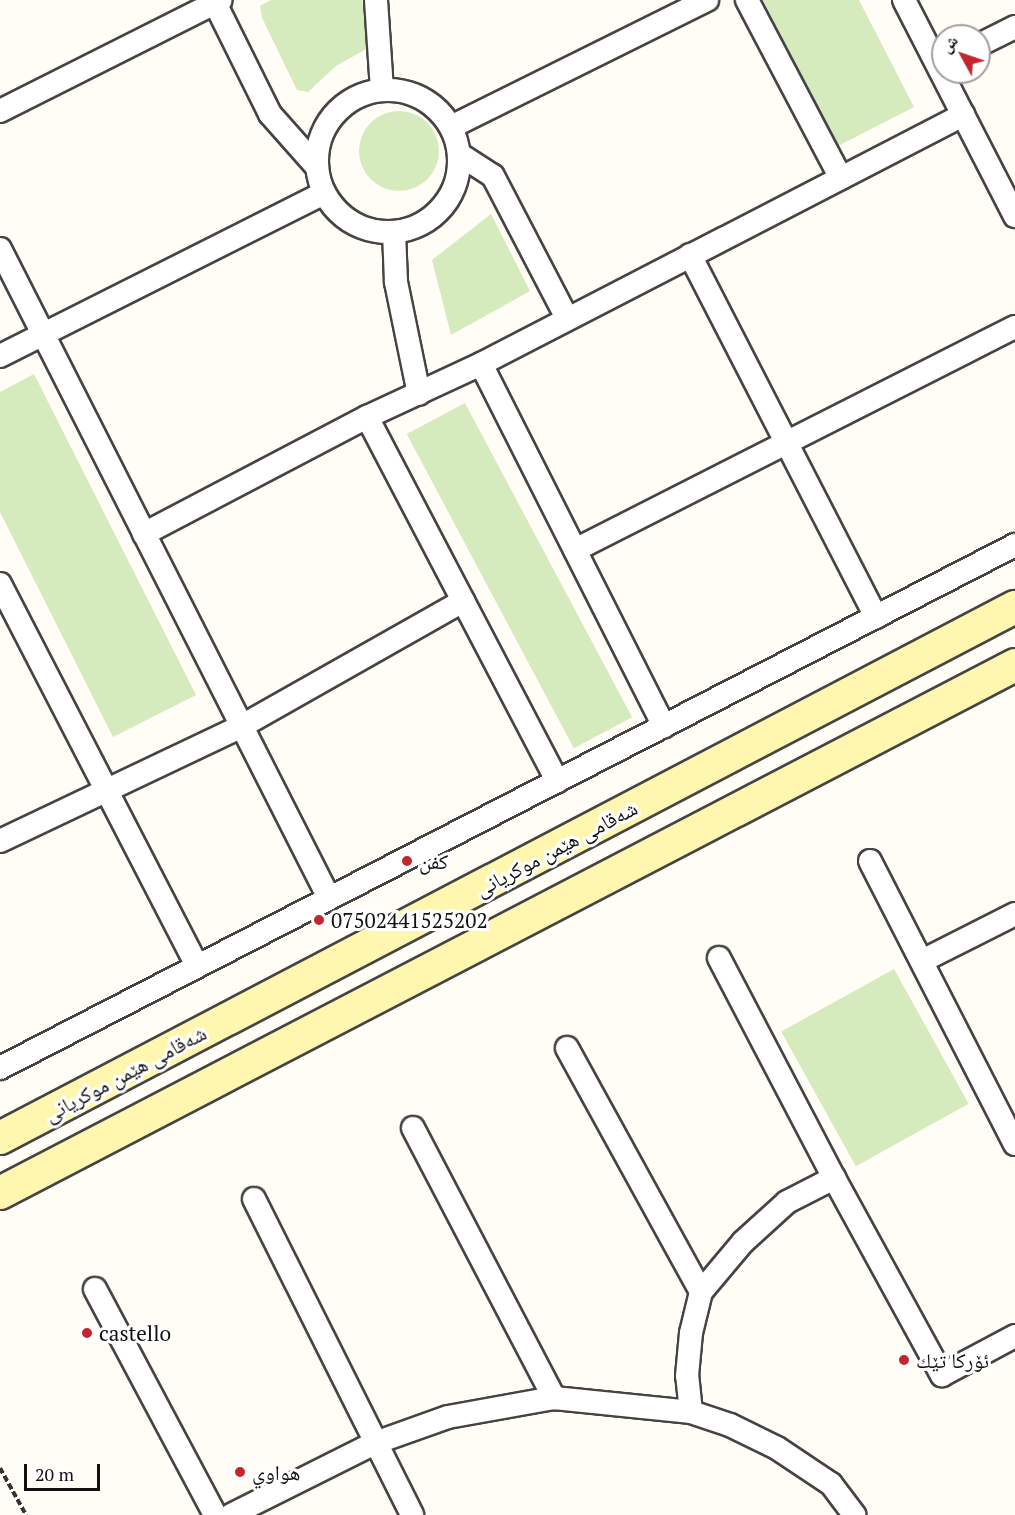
<!DOCTYPE html>
<meta charset="utf-8">
<style>
body{margin:0}
#map{position:relative;width:1015px;height:1515px;overflow:hidden;background:#fffdf5;font-family:"PT Serif","Noto Naskh Arabic",serif}
div>[style]{position:absolute}
[style*='--x']{left:calc(var(--x)*1px);top:calc(var(--y)*1px);width:calc(var(--w)*1px);rotate:calc(var(--a)*1deg)}
.green>*{inset:0;background:#d5ebbd;transform-origin:0 0}
.round{border-radius:50%}
.path>*{height:4px;margin-top:-2px;transform-origin:0;background:repeating-linear-gradient(90deg,#333 0 6px,transparent 0 9px)}
.roads{filter:drop-shadow(2px 0 #444) drop-shadow(-2px 0 #444) drop-shadow(0 2px #444) drop-shadow(0 -2px #444)}
.street>*{height:22px;margin:-11px;padding:0 11px;transform-origin:11px;border-radius:11px;background:#fff}
.street>.ring{margin:-11px;padding:0;box-sizing:content-box;background:none;border:22px solid #fff;border-radius:50%}
.secondary>*{height:32px;margin:-16px;padding:0 16px;transform-origin:16px;border-radius:16px;background:#fff6b0}
.dots>*{width:16px;height:16px;translate:-50% -50%;box-sizing:border-box;border:3px solid #fff;border-radius:50%}
span{translate:-50% -50%;white-space:nowrap;text-align:center;line-height:1.15;-webkit-text-stroke:6px #fff;paint-order:stroke}
.street-label{font-size:21px;color:#111}
.poi-label{font-size:21px;color:#111}
.left{translate:0 -50%;text-align:left}
.north{position:absolute;left:931px;top:24px;width:60px;height:60px;box-sizing:border-box;background:#fff;border:2px solid #a0a0a0;border-radius:50%;rotate:310deg;font-size:16px;font-weight:700;line-height:24px;text-align:center;color:#111}
.north::after{content:'';display:block;margin:auto;width:21px;height:27px;background:#c4262e;clip-path:polygon(50% 0,100% 100%,50% 72%,0 100%)}
.scale{position:absolute;left:24px;top:1464px;width:76px;height:27px;box-sizing:border-box;border:3px solid #111;border-top:0;padding-left:8px;font-size:18px;line-height:21px;white-space:nowrap;color:#111;-webkit-text-stroke:4px #fff;paint-order:stroke}
</style>
<div id="map">
<div class="green">
<div style="clip-path:polygon(271px 0,362px 0,368px 48px,336px 66px,308px 92px,297px 90px,262px 18px,260px 6px)"></div>
<div style="clip-path:polygon(763px 0,859px 0,914px 107px,838px 146px)"></div>
<div class="round" style="left:359px;top:111px;width:80px;height:80px"></div>
<div style="clip-path:polygon(491px 214px,530px 291px,451px 335px,432px 260px)"></div>
<div style="clip-path:polygon(34px 374px,196px 695px,113px 737px,0 512px,0 392px)"></div>
<div style="left:465px;top:403px;width:356px;height:66px;rotate:62deg"></div>
<div style="left:894px;top:969px;width:154px;height:129px;rotate:61deg"></div>
</div>
<div class="path">
<div style="--x:0;--y:1468;--w:54;--a:61"></div>
</div>
<div class="roads">
<div class="street">
<div style="--x:376;--y:0;--w:90;--a:86.2"></div>
<div style="--x:747;--y:0;--w:201;--a:62.2"></div>
<div style="--x:904;--y:0;--w:243;--a:62.8"></div>
<div style="--x:215;--y:3;--w:124;--a:63.6"></div>
<div style="--x:270;--y:114;--w:71;--a:48.4"></div>
<div style="--x:979;--y:45;--w:40;--a:-26.6"></div>
<div class="ring" style="left:317px;top:90px;width:120px;height:120px"></div>
<div style="--x:0;--y:111;--w:247;--a:-26.7"></div>
<div style="--x:451;--y:127;--w:286;--a:-26.4"></div>
<div style="--x:459;--y:154;--w:40;--a:32.9"></div>
<div style="--x:493;--y:176;--w:160;--a:62.5"></div>
<div style="--x:394;--y:232;--w:50;--a:87.7"></div>
<div style="--x:396;--y:282;--w:114;--a:78.4"></div>
<div style="--x:0;--y:249;--w:728;--a:63.12"></div>
<div style="--x:690;--y:255;--w:407;--a:62.8"></div>
<div style="--x:0;--y:356;--w:363;--a:-26.7"></div>
<div style="--x:481;--y:364;--w:406;--a:63.2"></div>
<div style="--x:367;--y:417;--w:411;--a:62.4"></div>
<div style="--x:144;--y:534;--w:252;--a:-27.7"></div>
<div style="--x:367;--y:417;--w:126;--a:-24.9"></div>
<div style="--x:481;--y:364;--w:543;--a:-27.32"></div>
<div style="--x:575;--y:550;--w:493;--a:-26.9"></div>
<div style="--x:0;--y:584;--w:430;--a:62.7"></div>
<div style="--x:0;--y:841;--w:268;--a:-25.4"></div>
<div style="--x:242;--y:726;--w:254;--a:-29.5"></div>
<div style="--x:870;--y:861;--w:318;--a:62.9"></div>
<div style="--x:719;--y:958;--w:248;--a:62.4"></div>
<div style="--x:834;--y:1178;--w:225;--a:61.3"></div>
<div style="--x:942;--y:1375;--w:83;--a:-28.1"></div>
<div style="--x:922;--y:961;--w:104;--a:-26.8"></div>
<div style="--x:567;--y:1048;--w:278;--a:61.2"></div>
<div style="--x:0;--y:1068;--w:1142;--a:-27.26"></div>
<div style="--x:413;--y:1128;--w:305;--a:62.4"></div>
<div style="--x:254;--y:1199;--w:353;--a:63.4"></div>
<div style="--x:95;--y:1289;--w:256;--a:62"></div>
<div style="--x:691;--y:1412;--w:36;--a:-96"></div>
<div style="--x:687;--y:1376;--w:43;--a:-84.7"></div>
<div style="--x:691;--y:1333;--w:42;--a:-76.3"></div>
<div style="--x:701;--y:1292;--w:65;--a:-50"></div>
<div style="--x:743;--y:1242;--w:59;--a:-42.3"></div>
<div style="--x:787;--y:1202;--w:53;--a:-27.1"></div>
<div style="--x:231;--y:1515;--w:161;--a:-26.6"></div>
<div style="--x:375;--y:1443;--w:77;--a:-19.6"></div>
<div style="--x:448;--y:1417;--w:108;--a:-10.2"></div>
<div style="--x:554;--y:1398;--w:138;--a:5.8"></div>
<div style="--x:691;--y:1412;--w:41;--a:18.4"></div>
<div style="--x:730;--y:1425;--w:52;--a:26.1"></div>
<div style="--x:777;--y:1448;--w:65;--a:33.7"></div>
<div style="--x:831;--y:1484;--w:39;--a:53"></div>
</div>
<div class="secondary">
<div style="--x:0;--y:1138;--w:1146;--a:-27.62"></div>
<div style="--x:0;--y:1193;--w:1144;--a:-27.48"></div>
</div>
</div>
<div class="dots">
<div style="left:407px;top:861px;background:#c4262e"></div>
<div style="left:319px;top:920px;background:#c4262e"></div>
<div style="left:87px;top:1333px;background:#c4262e"></div>
<div style="left:904px;top:1360px;background:#c4262e"></div>
<div style="left:240px;top:1472px;background:#c4262e"></div>
</div>
<div class="street-label">
<span style="left:556px;top:848px;rotate:-28deg">شەقامی هێمن موکریانی</span>
<span style="left:125px;top:1073px;rotate:-28deg">شەقامی هێمن موکریانی</span>
</div>
<div class="poi-label">
<span class="left" style="left:419px;top:861px">كفن</span>
<span class="left" style="left:331px;top:920px">07502441525202</span>
<span class="left" style="left:99px;top:1333px">castello</span>
<span class="left" style="left:916px;top:1360px">ئۆركا تێك</span>
<span class="left" style="left:252px;top:1472px">هواوي</span>
</div>
<div class="north">ش</div>
<div class="scale">20 m</div>
</div>
